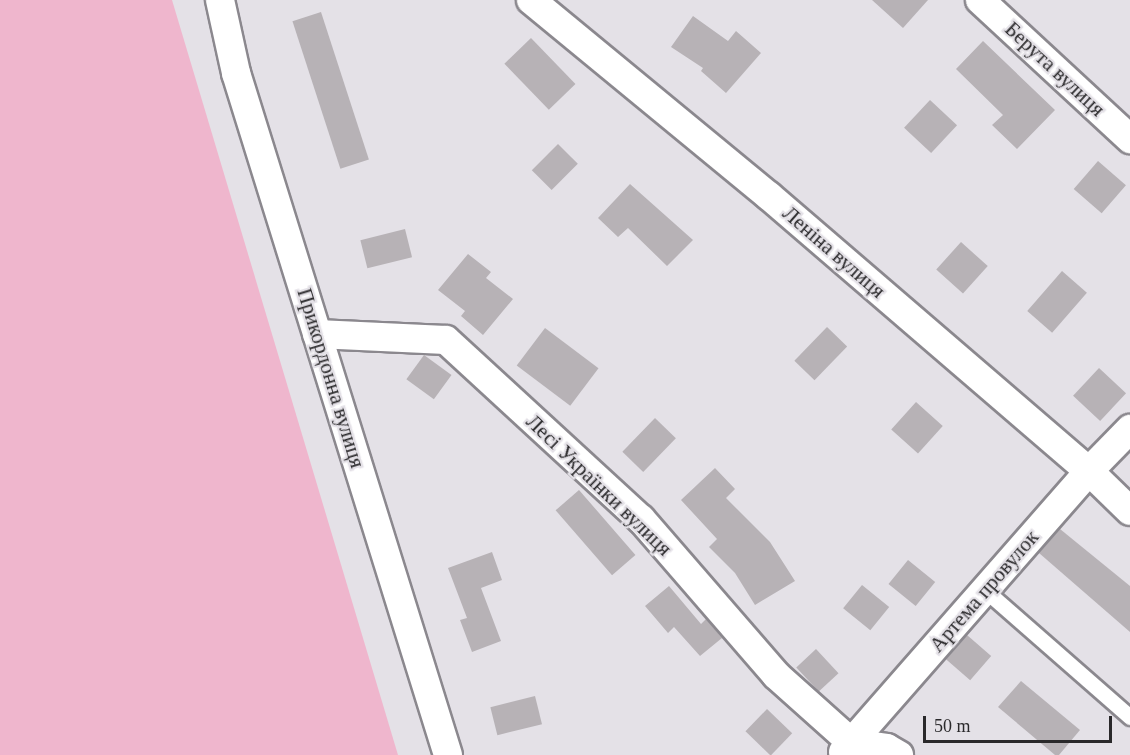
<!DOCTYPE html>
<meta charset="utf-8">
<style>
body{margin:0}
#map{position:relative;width:1130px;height:755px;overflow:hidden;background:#e4e1e7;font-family:Georgia,serif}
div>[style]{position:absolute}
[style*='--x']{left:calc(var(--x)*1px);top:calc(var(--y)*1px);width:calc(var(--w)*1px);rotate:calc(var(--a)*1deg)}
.green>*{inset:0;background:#efb6cd}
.building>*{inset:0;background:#b7b2b6;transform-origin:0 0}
.roads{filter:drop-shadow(2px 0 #8b888e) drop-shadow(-2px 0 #8b888e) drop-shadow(0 2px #8b888e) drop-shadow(0 -2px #8b888e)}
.lane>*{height:15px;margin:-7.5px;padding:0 7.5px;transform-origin:7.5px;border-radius:7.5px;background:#fff}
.street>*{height:28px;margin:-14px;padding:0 14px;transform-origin:14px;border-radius:14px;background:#fff}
span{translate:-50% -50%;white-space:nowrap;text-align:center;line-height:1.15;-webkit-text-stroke:4.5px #e4e1e7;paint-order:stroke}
.street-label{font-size:21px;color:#2a292b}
.scale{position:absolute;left:923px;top:716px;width:189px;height:27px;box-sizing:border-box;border:3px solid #2a292b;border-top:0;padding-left:8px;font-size:18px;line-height:21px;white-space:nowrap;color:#2a292b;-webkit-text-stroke:4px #e4e1e7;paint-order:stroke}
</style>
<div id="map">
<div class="green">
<div style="clip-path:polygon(0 0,172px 0,398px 755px,0 755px)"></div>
</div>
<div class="building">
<div style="clip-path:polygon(872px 0,928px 0,903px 28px)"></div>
<div style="left:321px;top:12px;width:155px;height:30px;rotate:72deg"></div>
<div style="clip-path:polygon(693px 16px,728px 41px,736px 31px,761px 53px,726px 93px,701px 71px,703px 68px,671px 47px)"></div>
<div style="left:531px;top:38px;width:64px;height:37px;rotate:46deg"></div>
<div style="clip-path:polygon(983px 41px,1055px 110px,1017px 149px,992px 125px,1003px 115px,956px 69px)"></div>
<div style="left:930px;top:100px;width:37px;height:38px;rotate:43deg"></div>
<div style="left:558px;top:144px;width:28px;height:37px;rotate:45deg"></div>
<div style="left:1098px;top:161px;width:37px;height:37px;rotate:41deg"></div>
<div style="clip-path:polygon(630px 184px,693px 240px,667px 266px,628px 228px,618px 237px,598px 218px)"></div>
<div style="left:405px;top:229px;width:29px;height:46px;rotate:76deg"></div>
<div style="left:961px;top:242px;width:36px;height:37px;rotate:42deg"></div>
<div style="clip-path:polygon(468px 254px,491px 272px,486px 278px,513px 299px,483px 335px,461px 316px,465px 311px,438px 290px)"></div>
<div style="left:1062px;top:271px;width:33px;height:53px;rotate:41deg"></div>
<div style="left:827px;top:327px;width:28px;height:47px;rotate:44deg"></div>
<div style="left:545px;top:328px;width:67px;height:47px;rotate:37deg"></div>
<div style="left:424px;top:355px;width:34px;height:30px;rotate:36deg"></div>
<div style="left:1099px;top:368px;width:37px;height:38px;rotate:43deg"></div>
<div style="left:916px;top:402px;width:36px;height:37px;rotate:42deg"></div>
<div style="left:655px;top:418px;width:29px;height:47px;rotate:44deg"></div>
<div style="clip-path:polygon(715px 468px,735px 489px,726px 498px,770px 542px,795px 581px,755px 605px,735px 573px,709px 547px,717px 539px,681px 500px)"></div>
<div style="left:579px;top:490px;width:86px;height:31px;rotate:49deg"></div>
<div style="clip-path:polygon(1060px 529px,1130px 586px,1130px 632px,1039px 553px)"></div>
<div style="clip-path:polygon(492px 552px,502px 580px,481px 588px,501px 641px,472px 652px,460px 620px,467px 618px,448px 568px)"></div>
<div style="left:908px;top:560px;width:35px;height:31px;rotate:39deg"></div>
<div style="left:862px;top:585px;width:35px;height:30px;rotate:39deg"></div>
<div style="clip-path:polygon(669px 586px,701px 624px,706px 619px,722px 638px,700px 656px,674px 627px,668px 633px,645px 606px)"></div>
<div style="left:967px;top:635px;width:32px;height:32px;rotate:41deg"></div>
<div style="left:816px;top:649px;width:33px;height:27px;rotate:47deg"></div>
<div style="clip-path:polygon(1021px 681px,1080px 730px,1059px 755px,1055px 755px,998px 707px)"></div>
<div style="left:535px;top:696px;width:29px;height:46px;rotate:76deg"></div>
<div style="left:767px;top:709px;width:35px;height:31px;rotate:44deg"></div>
</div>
<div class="roads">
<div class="lane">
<div style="--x:985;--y:590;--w:193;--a:41.2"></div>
</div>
<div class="street">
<div style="--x:220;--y:0;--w:75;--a:77.6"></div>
<div style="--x:236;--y:73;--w:714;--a:72.73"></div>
<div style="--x:531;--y:0;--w:308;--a:39.5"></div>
<div style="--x:769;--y:196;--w:422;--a:40.7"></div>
<div style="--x:1089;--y:471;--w:57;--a:44.3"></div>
<div style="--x:980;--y:0;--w:205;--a:42.8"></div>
<div style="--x:317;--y:334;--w:129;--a:2.7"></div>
<div style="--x:446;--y:340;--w:265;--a:42.6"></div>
<div style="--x:641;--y:519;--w:206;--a:49.1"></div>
<div style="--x:776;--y:675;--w:102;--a:41.8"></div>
<div style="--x:852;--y:743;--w:35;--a:8"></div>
<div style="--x:887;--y:748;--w:14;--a:30"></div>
<div style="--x:843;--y:752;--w:373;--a:-48.8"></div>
<div style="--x:1089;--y:471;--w:59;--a:-45.7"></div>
</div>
</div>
<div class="street-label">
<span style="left:1055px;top:69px;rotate:43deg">Берута вулиця</span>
<span style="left:834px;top:252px;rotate:41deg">Леніна вулиця</span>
<span style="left:331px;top:378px;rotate:73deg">Прикордонна вулиця</span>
<span style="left:599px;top:485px;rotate:44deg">Лесі Українки вулиця</span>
<span style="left:984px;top:591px;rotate:-49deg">Артема провулок</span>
</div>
<div class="scale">50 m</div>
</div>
